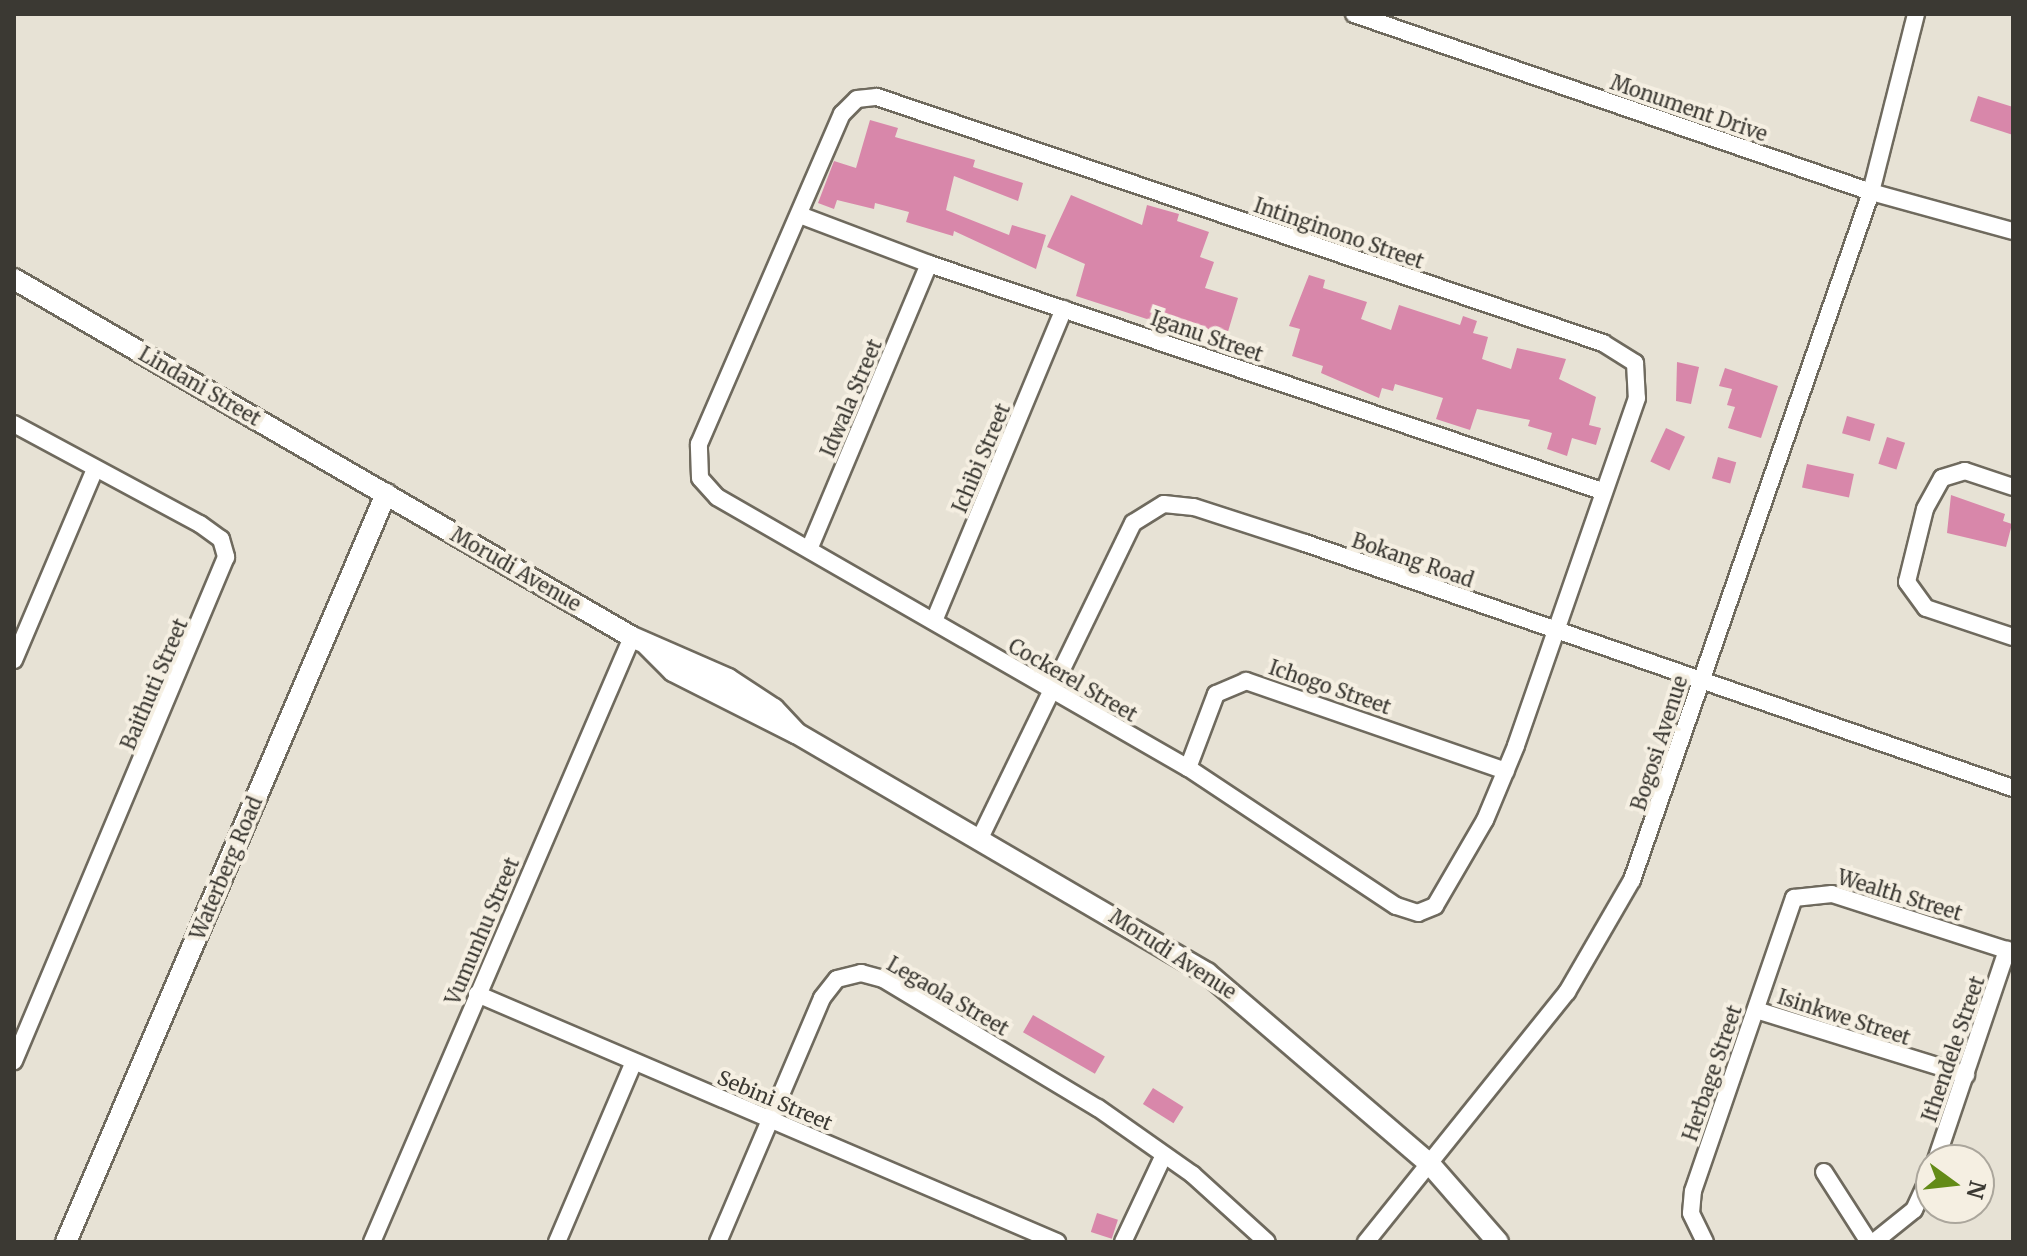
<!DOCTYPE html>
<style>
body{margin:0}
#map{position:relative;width:2027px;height:1256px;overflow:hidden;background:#e7e2d5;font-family:Merriweather,serif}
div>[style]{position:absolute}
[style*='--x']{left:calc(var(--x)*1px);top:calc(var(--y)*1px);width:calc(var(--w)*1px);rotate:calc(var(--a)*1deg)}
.building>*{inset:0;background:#d887aa;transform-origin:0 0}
.roads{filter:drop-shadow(2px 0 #6f6a5e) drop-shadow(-2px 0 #6f6a5e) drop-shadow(0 2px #6f6a5e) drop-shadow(0 -2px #6f6a5e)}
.minor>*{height:16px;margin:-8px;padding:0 8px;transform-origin:8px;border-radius:8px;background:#fff}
.tertiary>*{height:20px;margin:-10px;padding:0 10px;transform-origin:10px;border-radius:10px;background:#fff}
span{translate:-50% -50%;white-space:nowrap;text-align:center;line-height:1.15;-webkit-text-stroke:8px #f5efe2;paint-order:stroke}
.street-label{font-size:20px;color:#3b3933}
.frame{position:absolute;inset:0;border:16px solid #3b3933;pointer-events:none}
.north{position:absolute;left:1915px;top:1144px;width:80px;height:80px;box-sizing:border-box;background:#f5efe2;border:2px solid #aba69c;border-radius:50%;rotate:105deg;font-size:22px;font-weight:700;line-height:32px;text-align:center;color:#3b3933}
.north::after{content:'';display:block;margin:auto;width:28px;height:36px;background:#638b17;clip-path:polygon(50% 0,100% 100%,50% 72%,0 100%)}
</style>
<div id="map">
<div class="building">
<div style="clip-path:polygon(1978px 96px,2013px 107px,2013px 135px,1970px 121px)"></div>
<div style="clip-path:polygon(870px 120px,898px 128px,895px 137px,975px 160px,973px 167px,1023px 183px,1018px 201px,954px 176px,946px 210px,1009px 235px,1012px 225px,1046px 235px,1036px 269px,954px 231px,953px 236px,906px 222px,909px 212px,875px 203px,874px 209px,837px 200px,834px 209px,818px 203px,834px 161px,856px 168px)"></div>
<div style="clip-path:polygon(1071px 195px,1142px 225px,1147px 205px,1179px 214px,1177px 221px,1209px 232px,1200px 257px,1214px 262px,1205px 288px,1238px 298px,1227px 335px,1192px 324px,1190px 333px,1076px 296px,1085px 264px,1047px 247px)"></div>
<div style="clip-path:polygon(1309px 275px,1325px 280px,1323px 288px,1367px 302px,1361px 319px,1391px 330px,1399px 305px,1460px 325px,1463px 316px,1477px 321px,1473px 333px,1488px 337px,1482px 359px,1511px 369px,1517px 348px,1566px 359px,1559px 379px,1596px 397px,1589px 425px,1601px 428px,1596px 445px,1572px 438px,1567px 456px,1547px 449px,1552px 433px,1528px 426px,1530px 420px,1477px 409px,1470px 430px,1436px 419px,1443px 398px,1395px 384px,1393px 391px,1382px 388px,1379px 398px,1321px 373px,1323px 366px,1292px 356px,1300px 329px,1289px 326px)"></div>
<div style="clip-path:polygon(1677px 362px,1699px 367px,1691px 404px,1676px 401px)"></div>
<div style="clip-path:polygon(1725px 368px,1778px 386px,1761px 438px,1728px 428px,1735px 407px,1727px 405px,1732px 389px,1719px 386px)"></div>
<div style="left:1847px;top:416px;width:29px;height:18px;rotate:16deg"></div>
<div style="left:1666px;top:428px;width:21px;height:37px;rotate:25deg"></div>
<div style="left:1887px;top:437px;width:19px;height:28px;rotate:18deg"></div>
<div style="left:1718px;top:457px;width:19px;height:22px;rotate:16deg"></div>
<div style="left:1807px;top:464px;width:48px;height:24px;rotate:12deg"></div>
<div style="clip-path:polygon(1951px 495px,2005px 514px,2003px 521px,2012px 524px,2006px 547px,1947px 533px)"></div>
<div style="left:1033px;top:1015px;width:83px;height:20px;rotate:30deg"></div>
<div style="left:1153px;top:1088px;width:36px;height:19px;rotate:32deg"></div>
<div style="left:1097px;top:1213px;width:22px;height:20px;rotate:18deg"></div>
</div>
<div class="roads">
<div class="minor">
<div style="--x:1354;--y:14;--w:547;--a:19"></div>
<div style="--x:1871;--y:192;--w:147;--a:15.4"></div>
<div style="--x:877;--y:97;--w:767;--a:18.72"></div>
<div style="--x:1603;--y:343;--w:38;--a:32"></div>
<div style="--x:1635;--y:363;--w:35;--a:87"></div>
<div style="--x:1637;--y:398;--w:368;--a:109.2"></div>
<div style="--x:1516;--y:746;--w:80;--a:112.7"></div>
<div style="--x:1485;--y:820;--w:99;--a:120.2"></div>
<div style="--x:1435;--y:906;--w:18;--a:158"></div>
<div style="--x:1418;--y:913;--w:23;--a:-162"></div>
<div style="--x:1396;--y:906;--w:250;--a:-146.4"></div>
<div style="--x:1188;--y:768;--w:543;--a:-150.09"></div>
<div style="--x:717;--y:497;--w:25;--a:-132"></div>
<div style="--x:700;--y:478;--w:34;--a:-92"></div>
<div style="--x:699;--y:444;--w:360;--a:-66.6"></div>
<div style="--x:842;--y:114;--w:21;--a:-45"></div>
<div style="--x:857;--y:99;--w:20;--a:-6"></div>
<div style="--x:800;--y:215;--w:138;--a:20.8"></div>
<div style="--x:929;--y:264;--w:710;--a:18.64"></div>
<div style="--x:14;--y:424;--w:211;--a:28.3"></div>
<div style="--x:200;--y:524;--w:26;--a:36"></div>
<div style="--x:221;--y:539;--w:19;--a:74"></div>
<div style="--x:226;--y:557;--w:547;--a:112.81"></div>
<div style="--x:2013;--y:487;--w:51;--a:-161.6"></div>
<div style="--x:1965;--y:471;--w:24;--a:163"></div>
<div style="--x:1942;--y:478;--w:35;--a:119"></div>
<div style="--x:1925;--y:509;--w:75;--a:103.9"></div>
<div style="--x:1907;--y:582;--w:32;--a:54"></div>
<div style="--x:1926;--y:608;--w:92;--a:18.4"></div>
<div style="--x:810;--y:547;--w:307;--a:-67.2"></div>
<div style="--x:934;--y:621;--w:338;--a:-67.4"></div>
<div style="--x:14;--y:660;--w:207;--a:-67"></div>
<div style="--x:1188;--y:768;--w:79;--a:-69.3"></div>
<div style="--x:1216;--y:694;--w:33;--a:-23"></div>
<div style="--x:1246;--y:681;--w:275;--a:19.1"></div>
<div style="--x:980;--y:838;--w:350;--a:-64.1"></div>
<div style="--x:1133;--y:523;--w:36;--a:-32"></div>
<div style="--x:1164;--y:504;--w:30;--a:6"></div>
<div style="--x:1194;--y:507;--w:117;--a:18"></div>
<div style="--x:1305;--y:543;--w:749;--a:19.09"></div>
<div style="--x:477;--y:994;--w:631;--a:23.15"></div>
<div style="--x:1756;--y:1010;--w:220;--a:17.2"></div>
<div style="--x:1936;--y:1160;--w:222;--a:-71.3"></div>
<div style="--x:1824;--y:1172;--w:83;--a:57.3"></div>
<div style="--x:372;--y:1242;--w:659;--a:-66.74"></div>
<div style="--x:557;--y:1242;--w:194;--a:-66.9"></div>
<div style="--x:718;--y:1242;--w:265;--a:-66.9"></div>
<div style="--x:822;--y:998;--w:24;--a:-52"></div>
<div style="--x:837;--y:979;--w:25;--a:-14"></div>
<div style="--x:861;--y:973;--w:23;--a:15"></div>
<div style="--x:883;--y:979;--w:251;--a:31"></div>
<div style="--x:1098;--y:1108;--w:115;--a:35.1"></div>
<div style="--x:1192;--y:1174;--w:101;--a:42.2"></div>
<div style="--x:1123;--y:1242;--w:96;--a:-64.8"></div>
<div style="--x:1366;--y:1242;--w:321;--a:-51.2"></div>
<div style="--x:1567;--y:992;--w:129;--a:-59.9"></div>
<div style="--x:1632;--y:880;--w:728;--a:-70.84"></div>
<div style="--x:1871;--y:192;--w:184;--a:-75.8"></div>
<div style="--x:1705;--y:1242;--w:32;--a:-116"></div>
<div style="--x:1691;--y:1213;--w:22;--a:-85"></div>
<div style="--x:1693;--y:1191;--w:310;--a:-71"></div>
<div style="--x:1794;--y:898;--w:38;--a:-6"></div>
<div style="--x:1832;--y:894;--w:190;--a:17.8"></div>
<div style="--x:1874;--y:1242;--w:51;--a:-38.7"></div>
<div style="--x:1914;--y:1210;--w:41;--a:-65.3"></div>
</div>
<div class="tertiary">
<div style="--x:14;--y:279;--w:714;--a:30.08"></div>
<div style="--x:632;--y:637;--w:105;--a:23.6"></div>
<div style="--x:728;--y:679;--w:55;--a:33.1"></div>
<div style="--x:774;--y:709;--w:33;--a:47"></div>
<div style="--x:647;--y:645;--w:37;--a:45"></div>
<div style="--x:673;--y:671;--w:138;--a:26.8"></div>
<div style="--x:796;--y:733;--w:476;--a:30.3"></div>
<div style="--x:1207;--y:973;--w:292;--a:40.6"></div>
<div style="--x:1429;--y:1163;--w:105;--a:48.9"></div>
<div style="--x:66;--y:1242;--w:814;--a:-66.84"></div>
</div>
</div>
<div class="street-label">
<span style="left:1689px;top:108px;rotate:19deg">Monument Drive</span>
<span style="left:1339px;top:233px;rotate:19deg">Intinginono Street</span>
<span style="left:1207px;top:336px;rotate:19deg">Iganu Street</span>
<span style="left:200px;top:386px;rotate:30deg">Lindani Street</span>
<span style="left:851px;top:398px;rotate:-67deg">Idwala Street</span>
<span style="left:981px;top:458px;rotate:-67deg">Ichibi Street</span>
<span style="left:1413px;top:560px;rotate:19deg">Bokang Road</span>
<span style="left:516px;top:569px;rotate:30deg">Morudi Avenue</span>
<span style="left:1073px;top:680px;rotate:30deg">Cockerel Street</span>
<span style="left:154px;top:684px;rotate:-67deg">Baithuti Street</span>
<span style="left:1330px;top:687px;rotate:19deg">Ichogo Street</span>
<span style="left:1659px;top:743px;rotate:-72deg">Bogosi Avenue</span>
<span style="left:226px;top:868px;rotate:-67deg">Waterberg Road</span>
<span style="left:1900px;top:895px;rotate:17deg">Wealth Street</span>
<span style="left:482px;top:931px;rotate:-67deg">Vumunhu Street</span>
<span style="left:1173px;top:954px;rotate:33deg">Morudi Avenue</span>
<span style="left:948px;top:996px;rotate:30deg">Legaola Street</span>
<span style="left:1844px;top:1017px;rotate:18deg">Isinkwe Street</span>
<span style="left:1953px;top:1049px;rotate:-71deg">Ithendele Street</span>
<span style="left:1712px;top:1073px;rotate:-71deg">Herbage Street</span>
<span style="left:775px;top:1100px;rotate:23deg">Sebini Street</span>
</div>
<div class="frame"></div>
<div class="north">N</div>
</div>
